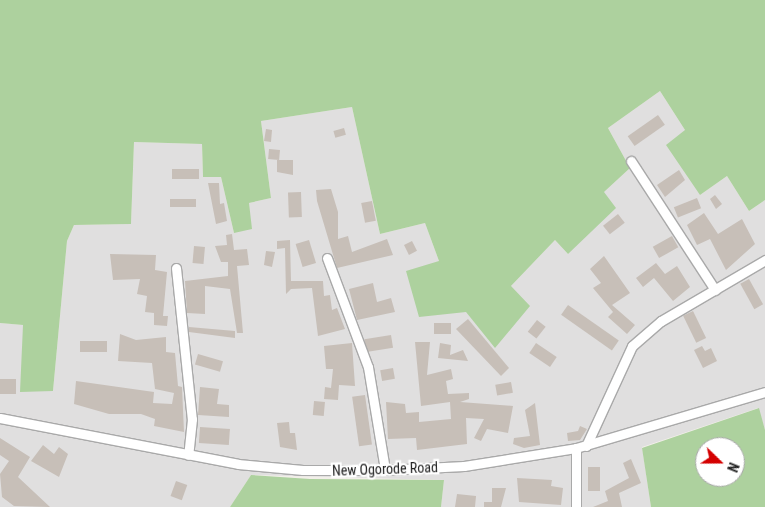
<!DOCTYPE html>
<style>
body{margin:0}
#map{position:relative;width:765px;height:507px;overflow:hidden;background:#f2efe9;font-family:"Roboto Condensed",sans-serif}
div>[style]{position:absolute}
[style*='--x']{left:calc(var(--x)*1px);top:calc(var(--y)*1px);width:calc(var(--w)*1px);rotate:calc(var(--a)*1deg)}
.residential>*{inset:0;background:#e0dfdf}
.forest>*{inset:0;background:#add19e}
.building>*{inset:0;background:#c7bfb8;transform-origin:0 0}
.roads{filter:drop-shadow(1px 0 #a9a9a9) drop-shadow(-1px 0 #a9a9a9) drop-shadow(0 1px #a9a9a9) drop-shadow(0 -1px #a9a9a9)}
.minor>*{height:9px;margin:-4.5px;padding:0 4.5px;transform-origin:4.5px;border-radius:4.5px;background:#fff}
span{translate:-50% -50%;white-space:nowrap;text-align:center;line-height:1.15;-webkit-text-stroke:4.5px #fff;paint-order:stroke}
.street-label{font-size:14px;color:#222}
.north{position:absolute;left:695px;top:437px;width:50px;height:50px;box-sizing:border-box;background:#fff;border:1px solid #a7a7a7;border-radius:50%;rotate:112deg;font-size:14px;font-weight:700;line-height:20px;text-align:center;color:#222}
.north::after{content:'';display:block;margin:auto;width:18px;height:22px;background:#d40000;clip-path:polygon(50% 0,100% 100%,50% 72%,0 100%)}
</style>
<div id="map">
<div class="residential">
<div style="clip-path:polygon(660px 91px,685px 130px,700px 195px,727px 176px,749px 211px,765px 200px,765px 430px,758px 408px,642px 447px,651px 507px,441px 507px,444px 480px,251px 475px,230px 507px,0 507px,0 323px,23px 325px,53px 391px,67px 241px,74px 225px,131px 224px,134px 142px,202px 144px,203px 177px,221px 177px,234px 233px,249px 203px,271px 198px,261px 121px,352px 107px,380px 234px,425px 223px,439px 261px,511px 286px,555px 240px,568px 254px,604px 192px,630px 168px,608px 128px)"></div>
</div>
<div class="forest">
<div style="clip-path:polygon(0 0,765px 0,765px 200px,749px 211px,727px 176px,700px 195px,666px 145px,685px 130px,660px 91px,608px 128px,630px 168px,604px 192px,616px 208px,568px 254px,555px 240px,511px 286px,530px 306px,495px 348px,466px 312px,419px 317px,406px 271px,439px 261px,425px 223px,380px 234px,352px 107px,261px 121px,271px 198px,249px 203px,252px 229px,234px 233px,221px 177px,203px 177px,202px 144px,134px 142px,131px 224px,74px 225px,67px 241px,53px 391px,20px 392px,23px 325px,0 323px)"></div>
<div style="clip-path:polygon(evenodd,759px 408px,765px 430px,765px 507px,651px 507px,642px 448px,759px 408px,705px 447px,735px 447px,735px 477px,705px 477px,705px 447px)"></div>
<div style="clip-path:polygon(251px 475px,310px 479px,444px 480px,441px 507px,230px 507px)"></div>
</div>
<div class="building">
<div style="left:658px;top:115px;width:12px;height:37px;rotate:55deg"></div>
<div style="left:344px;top:128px;width:7px;height:11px;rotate:74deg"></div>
<div style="clip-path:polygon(266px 129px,272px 130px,271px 142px,264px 141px)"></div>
<div style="left:269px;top:149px;width:11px;height:10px;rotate:5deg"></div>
<div style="clip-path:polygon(277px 160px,293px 160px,293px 175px,277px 172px)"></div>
<div style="left:172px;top:169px;width:27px;height:10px"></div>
<div style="clip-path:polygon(679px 170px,685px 180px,665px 197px,657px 185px)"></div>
<div style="clip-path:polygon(208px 183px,219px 183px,220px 204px,224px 203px,227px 221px,216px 224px)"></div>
<div style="clip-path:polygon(331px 189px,338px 212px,338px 239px,348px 236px,352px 252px,387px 239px,393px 255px,337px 268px,317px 201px,316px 190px)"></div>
<div style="left:301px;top:192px;width:25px;height:13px;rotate:88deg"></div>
<div style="clip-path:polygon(715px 195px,722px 204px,716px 209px,710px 199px)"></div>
<div style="left:697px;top:198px;width:11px;height:25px;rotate:68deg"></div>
<div style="left:196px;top:199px;width:8px;height:26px;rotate:90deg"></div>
<div style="left:372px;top:201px;width:20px;height:11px;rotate:79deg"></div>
<div style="clip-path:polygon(704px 213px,718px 234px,742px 219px,755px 244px,726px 270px,710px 239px,697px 245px,687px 225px)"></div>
<div style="left:618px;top:214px;width:11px;height:19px;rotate:52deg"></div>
<div style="clip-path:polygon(232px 234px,234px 250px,247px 249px,249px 265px,237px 266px,243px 333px,237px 333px,230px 289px,205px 286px,205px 314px,187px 313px,185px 281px,228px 276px,228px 262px,221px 262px,215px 246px,227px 245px,226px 235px)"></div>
<div style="left:672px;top:236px;width:13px;height:22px;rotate:61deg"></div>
<div style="clip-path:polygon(290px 240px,291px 281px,323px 281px,324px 296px,330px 295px,332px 310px,337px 308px,345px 329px,318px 336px,312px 288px,291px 289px,286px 294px,285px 248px,277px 249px,277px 241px)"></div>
<div style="left:309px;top:240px;width:24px;height:14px;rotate:73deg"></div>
<div style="left:412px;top:241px;width:11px;height:9px;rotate:63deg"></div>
<div style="left:194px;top:246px;width:11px;height:17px;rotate:5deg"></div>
<div style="clip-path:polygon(266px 251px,275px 252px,272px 267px,264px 265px)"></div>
<div style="clip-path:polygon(110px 254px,156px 255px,155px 270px,167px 272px,163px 316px,168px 316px,167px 326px,154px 325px,154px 313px,145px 312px,147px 296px,137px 294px,140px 279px,113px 280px)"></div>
<div style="clip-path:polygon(604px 256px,630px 293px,612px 305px,635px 325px,627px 334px,608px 317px,613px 312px,593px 288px,601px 283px,590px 269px)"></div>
<div style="clip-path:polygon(656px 263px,665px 274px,677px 266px,690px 287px,673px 301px,654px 278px,643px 287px,636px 278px)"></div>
<div style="left:749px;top:279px;width:29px;height:10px;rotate:61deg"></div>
<div style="clip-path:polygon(373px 283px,377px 302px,391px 298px,395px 312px,357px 320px,349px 289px)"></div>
<div style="left:568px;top:305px;width:62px;height:12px;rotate:35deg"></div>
<div style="left:693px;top:311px;width:30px;height:11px;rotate:64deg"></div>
<div style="clip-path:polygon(468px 319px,509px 368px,501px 376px,456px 329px)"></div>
<div style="left:537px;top:320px;width:11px;height:15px;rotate:38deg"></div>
<div style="left:434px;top:323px;width:17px;height:11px"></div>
<div style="clip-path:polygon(189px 327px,235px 331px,235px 338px,189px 332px)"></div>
<div style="clip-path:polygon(120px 334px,136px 340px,166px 337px,166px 352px,175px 353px,178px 386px,182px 387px,184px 432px,154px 426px,155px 419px,141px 414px,109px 414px,74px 404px,76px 381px,154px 392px,153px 403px,172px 404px,174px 393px,155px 389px,152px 363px,118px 361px)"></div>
<div style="left:391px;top:335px;width:13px;height:27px;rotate:81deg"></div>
<div style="left:107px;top:341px;width:11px;height:27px;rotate:90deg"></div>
<div style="clip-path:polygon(415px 342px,430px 342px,427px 375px,451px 369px,453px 379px,446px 381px,448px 394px,469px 393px,469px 399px,460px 402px,513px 406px,508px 433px,487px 429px,481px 441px,474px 438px,484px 419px,466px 418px,467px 444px,417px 450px,416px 438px,388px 439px,386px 402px,405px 404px,406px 413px,419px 412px,419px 422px,451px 419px,450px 402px,421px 406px)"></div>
<div style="clip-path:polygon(352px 343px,355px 386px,339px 385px,338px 400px,324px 399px,325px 387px,331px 388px,333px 369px,326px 369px,324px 346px)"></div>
<div style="clip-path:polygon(440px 343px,451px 345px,450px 355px,463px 350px,468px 361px,438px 358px)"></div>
<div style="left:536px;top:343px;width:25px;height:12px;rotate:34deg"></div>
<div style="clip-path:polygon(702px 346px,705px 351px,711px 348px,717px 361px,703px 368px,694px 350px)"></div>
<div style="left:198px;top:354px;width:26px;height:11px;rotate:16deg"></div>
<div style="left:393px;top:368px;width:11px;height:13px;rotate:80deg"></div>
<div style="left:0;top:379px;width:16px;height:15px"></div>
<div style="left:511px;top:382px;width:11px;height:16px;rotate:80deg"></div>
<div style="clip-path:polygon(200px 387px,219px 389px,217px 404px,229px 405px,229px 417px,198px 415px)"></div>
<div style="left:365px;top:395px;width:50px;height:13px;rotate:82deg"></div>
<div style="left:314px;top:401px;width:11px;height:14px;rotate:5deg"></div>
<div style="clip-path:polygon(535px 403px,540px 445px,524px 448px,513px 444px,514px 438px,530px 436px,525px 410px)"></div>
<div style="clip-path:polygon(289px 422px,290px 433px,295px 433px,297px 450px,280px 447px,277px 423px)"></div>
<div style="clip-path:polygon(580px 426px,587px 429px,580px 440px,568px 441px,567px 433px,578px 431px)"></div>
<div style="left:200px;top:427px;width:30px;height:16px;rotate:4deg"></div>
<div style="clip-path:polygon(0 438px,30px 457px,18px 477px,50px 507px,14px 506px,2px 497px,0 474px,9px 461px,0 455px)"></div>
<div style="clip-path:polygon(43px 445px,54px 454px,59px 447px,68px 454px,59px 477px,31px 461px)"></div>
<div style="clip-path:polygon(631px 459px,641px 483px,619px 493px,622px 507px,593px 507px,608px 501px,605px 491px,629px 478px,623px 463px)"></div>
<div style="left:588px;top:467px;width:12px;height:24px"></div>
<div style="clip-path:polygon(517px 478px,552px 480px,551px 486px,563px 488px,561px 505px,519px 502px)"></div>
<div style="left:176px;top:481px;width:12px;height:16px;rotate:20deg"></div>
<div style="clip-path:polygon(492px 488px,506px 488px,501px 507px,484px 507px,484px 502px,492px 502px)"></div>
<div style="clip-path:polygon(457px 494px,476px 496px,475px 507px,455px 507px)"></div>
</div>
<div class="roads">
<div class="minor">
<div style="--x:631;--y:161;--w:154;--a:56.9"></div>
<div style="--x:327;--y:258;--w:116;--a:69.4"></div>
<div style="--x:368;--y:367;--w:104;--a:80.6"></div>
<div style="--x:176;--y:268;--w:152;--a:84"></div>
<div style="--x:192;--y:419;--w:36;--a:96"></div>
<div style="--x:0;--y:418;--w:242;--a:10.9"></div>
<div style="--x:238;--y:464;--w:65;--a:5.3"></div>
<div style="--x:303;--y:470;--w:82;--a:0"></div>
<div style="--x:385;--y:470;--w:79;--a:-2.9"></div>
<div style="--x:464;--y:466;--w:113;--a:-9.1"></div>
<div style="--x:576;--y:448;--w:197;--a:-16.5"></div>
<div style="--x:586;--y:446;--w:110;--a:-65.3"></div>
<div style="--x:632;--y:346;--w:38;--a:-41"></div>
<div style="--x:661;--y:321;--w:121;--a:-30.4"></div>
<div style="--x:576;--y:448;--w:59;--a:90"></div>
</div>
</div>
<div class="street-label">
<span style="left:385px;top:469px;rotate:-2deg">New Ogorode Road</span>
</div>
<div class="north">N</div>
</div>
